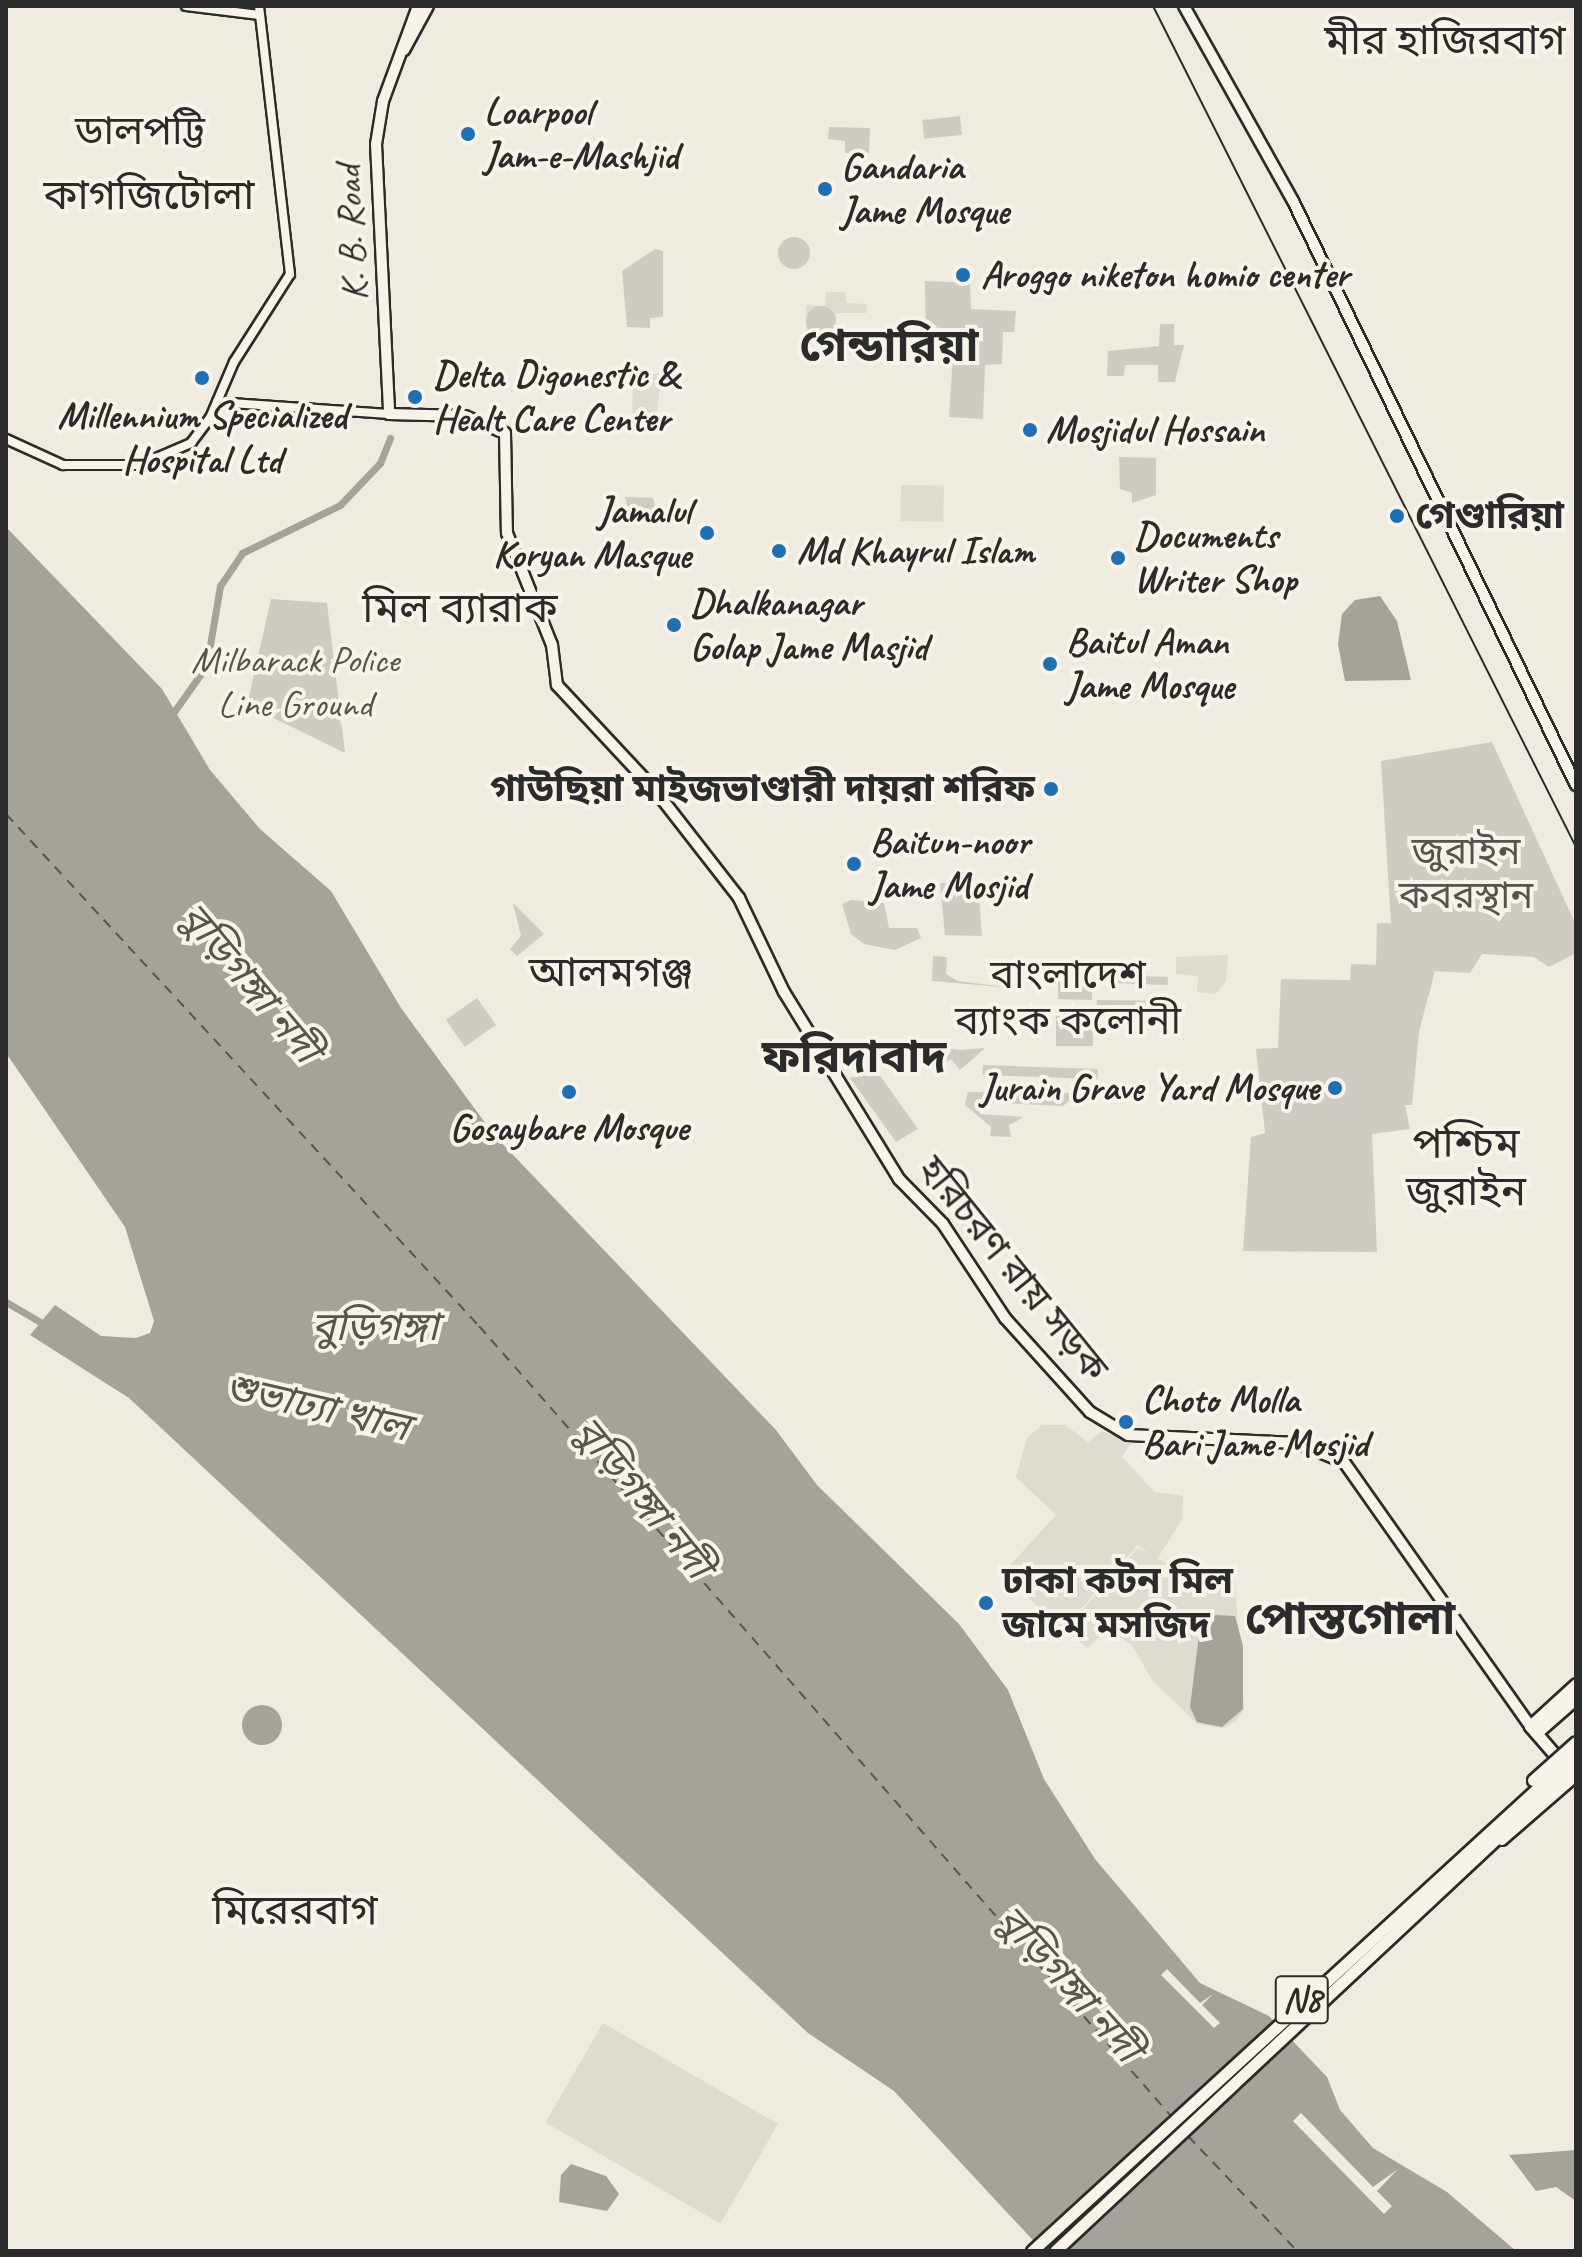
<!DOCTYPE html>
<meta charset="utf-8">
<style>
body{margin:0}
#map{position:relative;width:1582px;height:2257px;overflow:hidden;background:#efebe0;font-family:Caveat,"Noto Sans Bengali",sans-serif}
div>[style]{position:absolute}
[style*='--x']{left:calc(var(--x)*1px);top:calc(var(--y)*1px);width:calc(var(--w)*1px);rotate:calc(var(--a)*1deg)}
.built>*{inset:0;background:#dedbd1;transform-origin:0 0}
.green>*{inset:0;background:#cfcbc2;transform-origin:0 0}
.round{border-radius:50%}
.water>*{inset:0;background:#a4a29a}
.pier>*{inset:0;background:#efebe0;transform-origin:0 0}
.canal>*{height:7px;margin:-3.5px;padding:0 3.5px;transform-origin:3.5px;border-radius:3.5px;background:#a4a29a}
.ferry>*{height:2px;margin-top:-1px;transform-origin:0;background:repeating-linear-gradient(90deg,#555552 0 10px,transparent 0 18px)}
.roads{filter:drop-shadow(2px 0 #2b2b2b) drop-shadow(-2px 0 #2b2b2b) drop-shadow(0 2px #2b2b2b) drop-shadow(0 -2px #2b2b2b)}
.minor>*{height:8px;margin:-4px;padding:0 4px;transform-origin:4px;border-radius:4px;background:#f7f3e8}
.major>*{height:10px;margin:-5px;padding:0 5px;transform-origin:5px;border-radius:5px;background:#f7f3e8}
.highway>*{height:11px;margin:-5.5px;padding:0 5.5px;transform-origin:5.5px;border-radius:5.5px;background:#f7f3e8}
.rail>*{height:2px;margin:-1px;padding:0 1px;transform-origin:1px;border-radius:1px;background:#2b2b2b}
.bridges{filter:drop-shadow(2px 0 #2b2b2b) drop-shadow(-2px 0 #2b2b2b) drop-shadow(0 2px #2b2b2b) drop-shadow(0 -2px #2b2b2b)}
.highway-bridge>*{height:11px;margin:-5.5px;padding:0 5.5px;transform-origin:5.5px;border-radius:5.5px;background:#f7f3e8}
.dots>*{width:22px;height:22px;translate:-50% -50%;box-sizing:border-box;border:4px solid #f7f3e8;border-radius:50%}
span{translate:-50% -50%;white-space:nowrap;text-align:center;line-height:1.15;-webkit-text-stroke:8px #f7f3e8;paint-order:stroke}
.shield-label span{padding:2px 6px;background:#f7f3e8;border:2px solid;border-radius:6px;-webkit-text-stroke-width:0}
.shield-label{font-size:36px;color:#2b2b2b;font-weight:700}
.poi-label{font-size:38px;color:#2b2b2b;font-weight:700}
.left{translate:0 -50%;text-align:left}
.right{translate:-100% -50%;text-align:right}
.street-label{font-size:38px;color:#2b2b2b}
.park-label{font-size:38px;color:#545351}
.neighbourhood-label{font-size:40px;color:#2b2b2b}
.water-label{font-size:40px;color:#555552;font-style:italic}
.quarter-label{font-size:42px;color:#2b2b2b}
.district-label{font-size:46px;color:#2b2b2b;font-weight:700}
.frame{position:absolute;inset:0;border:8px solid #2b2b2b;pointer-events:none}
</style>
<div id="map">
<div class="built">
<div style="clip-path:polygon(826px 292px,846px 292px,846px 303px,867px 304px,866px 313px,836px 313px,835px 338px,806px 338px,806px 305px,825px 306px)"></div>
<div style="clip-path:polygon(633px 374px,661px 374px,655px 434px,632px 431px)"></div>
<div style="left:901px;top:485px;width:43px;height:36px;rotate:1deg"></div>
<div style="clip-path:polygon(1228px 955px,1226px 981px,1216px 994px,1197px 992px,1198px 976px,1176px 974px,1176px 957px)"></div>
<div style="clip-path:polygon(1042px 1425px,1065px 1425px,1088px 1442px,1102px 1431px,1131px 1443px,1122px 1457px,1155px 1492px,1183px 1496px,1182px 1520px,1157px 1559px,1189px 1571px,1234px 1570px,1244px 1709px,1236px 1721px,1223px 1728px,1197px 1724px,1152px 1680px,1132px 1645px,1113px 1633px,1105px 1630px,1088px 1648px,1064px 1630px,1138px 1548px,1148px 1553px,1138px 1545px,1062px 1630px,1003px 1573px,1056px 1515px,1016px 1477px,1027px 1438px)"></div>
<div style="left:603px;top:2023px;width:202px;height:115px;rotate:30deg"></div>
</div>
<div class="green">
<div style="left:960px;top:116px;width:19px;height:38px;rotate:84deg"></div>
<div style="clip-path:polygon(829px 127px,870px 128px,869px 153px,845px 153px,845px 141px,828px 139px)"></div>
<div class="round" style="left:778px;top:237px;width:32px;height:32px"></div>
<div style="clip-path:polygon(655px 249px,663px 251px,663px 317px,650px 318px,650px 328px,627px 327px,622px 271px)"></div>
<div style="clip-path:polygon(925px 281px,970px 283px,971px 309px,1016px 311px,1014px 332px,1003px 332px,1002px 364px,985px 365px,983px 419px,949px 417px,953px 354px,926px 345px)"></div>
<div class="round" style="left:806px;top:306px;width:30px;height:30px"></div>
<div style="clip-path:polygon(1160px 324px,1174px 324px,1174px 345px,1184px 345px,1175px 382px,1158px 382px,1158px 365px,1125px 365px,1124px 376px,1107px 376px,1108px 351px,1159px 346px)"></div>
<div style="clip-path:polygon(1119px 457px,1156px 458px,1156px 495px,1132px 503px,1132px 493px,1120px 489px)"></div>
<div style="clip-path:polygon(625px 497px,653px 498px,657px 517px,631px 519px)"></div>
<div style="clip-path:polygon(271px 599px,327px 603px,345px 753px,247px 705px)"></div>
<div style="clip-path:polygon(1492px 742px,1576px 925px,1576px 953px,1549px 967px,1534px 957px,1482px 954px,1470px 973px,1435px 971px,1419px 1032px,1412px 1105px,1405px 1105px,1410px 1129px,1372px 1134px,1377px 1252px,1243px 1251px,1251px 1137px,1265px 1133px,1256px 1049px,1278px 1048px,1281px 979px,1350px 980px,1351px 964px,1376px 965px,1377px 923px,1391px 923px,1381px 761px)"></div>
<div style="clip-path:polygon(940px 883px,978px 883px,982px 936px,945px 935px)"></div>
<div style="clip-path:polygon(851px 900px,884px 903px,889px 928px,917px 928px,921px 938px,895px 950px,864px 944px,851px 934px,842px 904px)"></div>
<div style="clip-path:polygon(513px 903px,544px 934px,517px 956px,510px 949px,521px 936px)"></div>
<div style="clip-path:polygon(933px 956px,947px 957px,946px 974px,958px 981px,1013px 988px,932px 981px)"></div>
<div style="clip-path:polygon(1092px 972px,1092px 1000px,1058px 999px,1058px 981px)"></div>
<div style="left:1111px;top:975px;width:57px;height:8px;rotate:2deg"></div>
<div style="left:477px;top:998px;width:33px;height:38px;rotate:55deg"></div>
<div style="clip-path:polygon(1097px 1000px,1169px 1001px,1169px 1010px,1097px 1007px)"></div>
<div style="left:1056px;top:1005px;width:37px;height:41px"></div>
<div style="clip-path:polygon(941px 1048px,960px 1050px,985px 1048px,960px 1070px,951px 1059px,939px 1066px)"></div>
<div style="left:983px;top:1065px;width:115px;height:10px;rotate:2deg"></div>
<div style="clip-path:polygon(876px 1070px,918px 1129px,896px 1142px,850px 1078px)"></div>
<div style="clip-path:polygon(968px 1092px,1076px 1093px,1076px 1095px,1063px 1106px,979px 1102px,980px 1114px,1024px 1117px,1009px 1125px,1011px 1137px,990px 1136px,991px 1127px,965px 1105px)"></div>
</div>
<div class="water">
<div style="clip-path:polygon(6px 527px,162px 689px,210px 770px,260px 829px,331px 891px,401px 1008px,494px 1135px,776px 1430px,817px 1485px,959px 1624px,1008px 1690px,1044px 1779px,1095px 1859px,1200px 1983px,1269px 2016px,1327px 2077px,1340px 2110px,1373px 2148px,1447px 2192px,1516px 2251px,1043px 2251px,894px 2091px,808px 2033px,129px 1398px,30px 1335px,55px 1305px,101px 1336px,136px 1338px,150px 1333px,154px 1321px,125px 1227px,6px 1053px)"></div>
<div style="clip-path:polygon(1380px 596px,1397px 621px,1411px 680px,1345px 681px,1338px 645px,1342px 614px,1355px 600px)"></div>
<div style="clip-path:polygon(1216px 1615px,1235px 1616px,1243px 1646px,1243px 1709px,1222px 1727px,1197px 1722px,1190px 1707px,1200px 1627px)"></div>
<div class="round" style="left:242px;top:1705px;width:40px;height:40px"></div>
<div style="clip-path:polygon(1576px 2150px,1576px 2201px,1556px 2187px,1536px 2191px,1509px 2155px)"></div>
<div style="clip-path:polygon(571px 2164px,606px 2176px,619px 2194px,607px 2211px,559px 2202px,561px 2175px)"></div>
</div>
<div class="pier">
<div style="clip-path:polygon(1167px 1969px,1200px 2003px,1213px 1994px,1202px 2005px,1220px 2023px,1214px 2028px,1161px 1975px)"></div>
<div style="left:1277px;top:2019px;width:16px;height:334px;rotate:47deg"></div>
<div style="clip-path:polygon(1301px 2113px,1373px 2187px,1398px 2169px,1377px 2191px,1392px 2206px,1384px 2214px,1293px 2121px)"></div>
</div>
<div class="canal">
<div style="--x:210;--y:645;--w:60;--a:-80.4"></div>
<div style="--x:220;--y:586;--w:40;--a:-56"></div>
<div style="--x:242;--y:553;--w:109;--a:-26.1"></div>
<div style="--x:340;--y:505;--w:58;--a:-46.4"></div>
<div style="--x:380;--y:463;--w:27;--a:-68"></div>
<div style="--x:171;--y:716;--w:54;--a:-54.8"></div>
<div style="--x:6;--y:1302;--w:50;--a:30.2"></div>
</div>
<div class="ferry">
<div style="--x:6;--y:814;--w:697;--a:47.27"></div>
<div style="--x:479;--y:1326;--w:1050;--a:48.78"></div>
<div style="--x:1188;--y:2136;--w:158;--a:46.5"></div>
</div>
<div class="roads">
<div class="minor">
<div style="--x:186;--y:6;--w:74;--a:7"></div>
<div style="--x:217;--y:402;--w:172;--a:4"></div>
<div style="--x:6;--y:439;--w:63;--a:24.5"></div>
<div style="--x:63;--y:465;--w:77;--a:0"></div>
<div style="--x:140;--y:465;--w:56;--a:-23.3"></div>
<div style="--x:191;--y:443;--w:31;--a:-53"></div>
<div style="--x:210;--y:418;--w:61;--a:-66.8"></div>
<div style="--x:234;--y:362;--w:104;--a:-57.5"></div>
<div style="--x:290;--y:274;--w:270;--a:-96.6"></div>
</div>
<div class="major">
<div style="--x:418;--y:6;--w:101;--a:110.2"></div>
<div style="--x:383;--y:101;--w:44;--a:99.2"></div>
<div style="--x:376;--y:144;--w:270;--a:87.2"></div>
<div style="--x:389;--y:414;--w:76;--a:1.5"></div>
<div style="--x:465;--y:416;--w:43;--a:23"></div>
<div style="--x:505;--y:433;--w:100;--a:88.9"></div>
<div style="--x:507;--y:533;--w:121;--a:68.1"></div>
<div style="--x:552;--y:645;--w:40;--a:82.9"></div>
<div style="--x:557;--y:685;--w:144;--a:47"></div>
<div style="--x:655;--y:790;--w:137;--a:52.1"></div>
<div style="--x:739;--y:898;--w:104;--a:64.4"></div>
<div style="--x:784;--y:992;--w:220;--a:58.4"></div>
<div style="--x:899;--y:1179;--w:63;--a:45.6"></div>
<div style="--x:943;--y:1224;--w:113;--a:56.6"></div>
<div style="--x:1005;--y:1318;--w:127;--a:47.9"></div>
<div style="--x:1090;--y:1412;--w:44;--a:31.2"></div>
<div style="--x:1128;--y:1435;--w:169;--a:2.7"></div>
<div style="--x:1297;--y:1443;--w:51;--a:22"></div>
<div style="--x:1344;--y:1462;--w:323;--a:54.8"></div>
<div style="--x:1184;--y:6;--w:223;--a:60.8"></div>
<div style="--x:1293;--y:201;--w:649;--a:64.15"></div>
<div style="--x:404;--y:50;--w:50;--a:-61.4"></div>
</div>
<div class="highway">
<div style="--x:1536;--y:1733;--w:53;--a:-41.2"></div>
<div style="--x:1562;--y:1763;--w:49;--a:-130.9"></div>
<div style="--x:1530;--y:1726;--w:62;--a:-42.4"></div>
</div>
</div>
<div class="rail">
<div style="--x:1153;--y:6;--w:941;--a:63.3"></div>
</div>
<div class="bridges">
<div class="highway-bridge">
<div style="--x:1533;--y:1780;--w:57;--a:-41.5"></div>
<div style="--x:1501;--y:1839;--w:99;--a:-40.9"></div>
<div style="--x:1032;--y:2251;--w:738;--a:-42.47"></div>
<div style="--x:1055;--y:2251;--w:713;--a:-43.07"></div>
</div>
</div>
<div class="dots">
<div style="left:468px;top:134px;background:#1f6fb2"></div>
<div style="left:825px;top:189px;background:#1f6fb2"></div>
<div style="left:963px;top:275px;background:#1f6fb2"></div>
<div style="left:202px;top:378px;background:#1f6fb2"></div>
<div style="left:415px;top:397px;background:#1f6fb2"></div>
<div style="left:1030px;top:430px;background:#1f6fb2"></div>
<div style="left:1397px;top:516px;background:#1f6fb2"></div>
<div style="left:707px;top:533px;background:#1f6fb2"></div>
<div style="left:779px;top:551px;background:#1f6fb2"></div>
<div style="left:1118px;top:558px;background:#1f6fb2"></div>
<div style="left:674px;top:625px;background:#1f6fb2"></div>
<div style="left:1050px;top:664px;background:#1f6fb2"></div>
<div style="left:1051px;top:789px;background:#1f6fb2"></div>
<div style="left:854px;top:864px;background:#1f6fb2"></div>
<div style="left:1335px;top:1088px;background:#1f6fb2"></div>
<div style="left:569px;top:1092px;background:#1f6fb2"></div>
<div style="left:1126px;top:1422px;background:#1f6fb2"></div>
<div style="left:986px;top:1603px;background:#1f6fb2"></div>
</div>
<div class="shield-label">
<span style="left:1302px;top:2000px">N8</span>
</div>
<div class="poi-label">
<span class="left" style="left:484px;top:134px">Loarpool<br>Jam-e-Mashjid</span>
<span class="left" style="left:841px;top:189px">Gandaria<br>Jame Mosque</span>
<span class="left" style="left:981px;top:275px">Aroggo niketon homio center</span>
<span class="left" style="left:433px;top:397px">Delta Digonestic &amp;<br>Healt Care Center</span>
<span style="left:202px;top:438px">Millennium Specialized<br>Hospital Ltd</span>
<span class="left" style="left:1046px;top:430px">Mosjidul Hossain</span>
<span class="right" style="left:691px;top:533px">Jamalul<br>Koryan Masque</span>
<span class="left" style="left:1415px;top:516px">গেণ্ডারিয়া</span>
<span class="left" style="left:1134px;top:558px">Documents<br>Writer Shop</span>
<span class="left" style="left:797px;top:551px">Md Khayrul Islam</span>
<span class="left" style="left:690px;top:625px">Dhalkanagar<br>Golap Jame Masjid</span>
<span class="left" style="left:1066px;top:664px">Baitul Aman<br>Jame Mosque</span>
<span class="right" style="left:1035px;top:789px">গাউছিয়া মাইজভাণ্ডারী দায়রা শরিফ</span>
<span class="left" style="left:870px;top:864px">Baitun-noor<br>Jame Mosjid</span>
<span class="right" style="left:1319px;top:1088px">Jurain Grave Yard Mosque</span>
<span style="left:569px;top:1128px">Gosaybare Mosque</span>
<span class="left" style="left:1142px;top:1422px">Choto Molla<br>Bari Jame Mosjid</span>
<span class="left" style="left:1002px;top:1603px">ঢাকা কটন মিল<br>জামে মসজিদ</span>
</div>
<div class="street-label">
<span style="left:351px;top:233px;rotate:-93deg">K. B. Road</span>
<span style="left:1013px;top:1269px;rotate:51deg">হরিচরণ রায় সড়ক</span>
</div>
<div class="park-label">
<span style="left:295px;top:682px">Milbarack Police<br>Line Ground</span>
<span style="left:1466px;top:874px">জুরাইন<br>কবরস্থান</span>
</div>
<div class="neighbourhood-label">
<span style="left:140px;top:131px">ডালপট্টি</span>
<span style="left:1068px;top:998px">বাংলাদেশ<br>ব্যাংক কলোনী</span>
</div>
<div class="water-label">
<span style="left:250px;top:983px;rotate:50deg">বুড়িগঙ্গা নদী</span>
<span style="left:375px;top:1327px">বুড়িগঙ্গা</span>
<span style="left:317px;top:1407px;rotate:13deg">শুভাঢ্যা খাল</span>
<span style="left:643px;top:1498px;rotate:51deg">বুড়িগঙ্গা নদী</span>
<span style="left:1069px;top:1984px;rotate:48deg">বুড়িগঙ্গা নদী</span>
</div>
<div class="quarter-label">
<span style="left:1445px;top:41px">মীর হাজিরবাগ</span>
<span style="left:149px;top:196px">কাগজিটোলা</span>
<span style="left:460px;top:609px">মিল ব্যারাক</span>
<span style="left:611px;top:973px">আলমগঞ্জ</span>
<span style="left:1466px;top:1168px">পশ্চিম<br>জুরাইন</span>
<span style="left:295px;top:1911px">মিরেরবাগ</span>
</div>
<div class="district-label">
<span style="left:889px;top:346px">গেন্ডারিয়া</span>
<span style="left:854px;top:1057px">ফরিদাবাদ</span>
<span style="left:1350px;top:1619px">পোস্তগোলা</span>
</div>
<div class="frame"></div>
</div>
